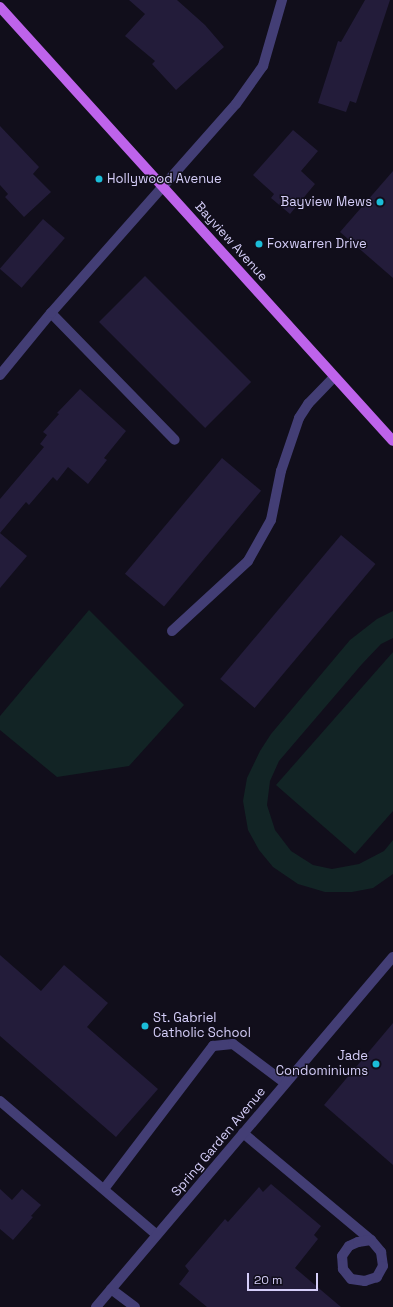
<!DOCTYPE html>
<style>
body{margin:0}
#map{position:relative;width:393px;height:1307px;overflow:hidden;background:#110e1b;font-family:"Space Grotesk",sans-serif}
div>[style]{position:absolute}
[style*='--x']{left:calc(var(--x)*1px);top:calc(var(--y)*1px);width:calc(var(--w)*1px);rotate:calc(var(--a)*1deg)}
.green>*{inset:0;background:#122425}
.building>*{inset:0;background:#231c3a;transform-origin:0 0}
.minor>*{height:10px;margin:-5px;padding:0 5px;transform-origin:5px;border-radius:5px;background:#433e75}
.major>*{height:10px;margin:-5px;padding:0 5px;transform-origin:5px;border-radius:5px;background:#be63eb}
.dots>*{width:11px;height:11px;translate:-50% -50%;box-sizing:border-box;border:2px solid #110e1b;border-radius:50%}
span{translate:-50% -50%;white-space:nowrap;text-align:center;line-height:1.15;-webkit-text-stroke:3px #110e1b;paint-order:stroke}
.poi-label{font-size:13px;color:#d5cef9}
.left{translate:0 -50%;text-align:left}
.right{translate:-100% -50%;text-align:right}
.street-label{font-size:13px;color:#d5cef9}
.scale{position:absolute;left:247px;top:1273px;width:71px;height:18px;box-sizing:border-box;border:2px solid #d5cef9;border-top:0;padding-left:5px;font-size:12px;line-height:14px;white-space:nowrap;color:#d5cef9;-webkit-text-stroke:3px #110e1b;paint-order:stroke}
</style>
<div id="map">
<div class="green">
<div style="clip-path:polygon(89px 610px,184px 705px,129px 766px,57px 777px,0 730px,0 716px)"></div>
<div style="clip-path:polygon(393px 611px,393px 638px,381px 644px,362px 664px,279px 761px,270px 781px,267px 805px,275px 830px,291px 851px,313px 865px,332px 869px,359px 864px,384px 851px,393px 840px,393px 874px,373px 888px,352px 892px,325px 892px,298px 884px,273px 867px,259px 850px,248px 830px,243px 801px,247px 778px,260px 751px,271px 734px,350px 640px,377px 619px)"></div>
<div style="clip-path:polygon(393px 652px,393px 811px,355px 854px,276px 785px)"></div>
</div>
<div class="building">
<div style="clip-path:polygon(129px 0,177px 0,205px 25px,224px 47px,176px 90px,152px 64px,155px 61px,125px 36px,145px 14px)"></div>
<div style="clip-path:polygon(365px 0,390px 0,356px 103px,350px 101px,346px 112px,318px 103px,338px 41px,341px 42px)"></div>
<div style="clip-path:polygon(0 126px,39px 167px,33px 174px,51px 192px,24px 217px,5px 197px,8px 194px,0 185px)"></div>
<div style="clip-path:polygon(293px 130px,318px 151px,301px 171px,315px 184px,290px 214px,271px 198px,274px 194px,253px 175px)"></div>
<div style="clip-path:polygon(393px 171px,393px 278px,340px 232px)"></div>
<div style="left:43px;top:219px;width:29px;height:66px;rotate:41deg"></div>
<div style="left:145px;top:276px;width:150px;height:65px;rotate:45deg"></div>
<div style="clip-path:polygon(80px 389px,126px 431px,104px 458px,107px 460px,88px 484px,68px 467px,57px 481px,53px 477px,29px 505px,26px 502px,0 533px,0 499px,44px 447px,40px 444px,47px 435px,43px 432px,59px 414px,57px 413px)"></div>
<div style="left:222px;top:458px;width:51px;height:151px;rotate:40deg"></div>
<div style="clip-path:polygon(0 533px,27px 556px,0 588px)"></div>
<div style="left:341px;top:535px;width:45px;height:188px;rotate:40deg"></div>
<div style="clip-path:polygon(0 955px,41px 991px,64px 965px,108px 1003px,87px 1027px,158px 1089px,116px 1137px,0 1036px)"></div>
<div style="clip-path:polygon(393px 1023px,393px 1165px,324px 1105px)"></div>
<div style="clip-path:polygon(271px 1184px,321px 1226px,314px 1235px,318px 1239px,295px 1268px,341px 1307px,207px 1307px,179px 1284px,189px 1271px,185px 1266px,225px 1219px,228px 1222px,259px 1187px,263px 1192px)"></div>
<div style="clip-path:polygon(0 1189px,12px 1200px,22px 1189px,41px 1205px,31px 1216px,33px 1217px,13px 1240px,0 1229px)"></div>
</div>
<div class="minor">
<div style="--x:51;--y:313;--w:177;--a:45.7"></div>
<div style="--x:0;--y:375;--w:80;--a:-50.6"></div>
<div style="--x:51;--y:313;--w:279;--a:-48.5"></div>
<div style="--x:236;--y:104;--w:47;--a:-54.6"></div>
<div style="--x:263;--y:66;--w:69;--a:-73.9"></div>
<div style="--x:172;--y:631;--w:103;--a:-42.6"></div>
<div style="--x:248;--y:561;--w:47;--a:-60.7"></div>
<div style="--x:271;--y:520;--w:50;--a:-78.5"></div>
<div style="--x:281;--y:471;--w:56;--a:-71.2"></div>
<div style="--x:299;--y:418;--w:17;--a:-57"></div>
<div style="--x:308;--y:404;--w:37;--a:-46"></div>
<div style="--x:0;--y:1101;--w:206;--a:40.5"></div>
<div style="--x:243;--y:1133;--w:167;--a:39.9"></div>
<div style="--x:371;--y:1240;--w:16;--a:50"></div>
<div style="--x:381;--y:1252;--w:14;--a:82"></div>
<div style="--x:383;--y:1266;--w:13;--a:119"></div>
<div style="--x:377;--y:1277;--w:13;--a:162"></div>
<div style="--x:365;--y:1281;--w:14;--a:-172"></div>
<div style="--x:351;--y:1279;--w:13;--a:-129"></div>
<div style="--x:343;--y:1269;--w:13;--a:-94"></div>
<div style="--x:342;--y:1256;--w:12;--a:-55"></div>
<div style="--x:349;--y:1246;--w:10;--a:-24"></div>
<div style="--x:358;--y:1242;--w:13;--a:-9"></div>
<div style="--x:104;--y:1189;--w:180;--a:-52.7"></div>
<div style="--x:213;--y:1046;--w:20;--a:-6"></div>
<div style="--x:233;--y:1044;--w:65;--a:36.9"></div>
<div style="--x:111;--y:1289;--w:30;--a:37"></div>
<div style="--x:96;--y:1307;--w:459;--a:-49.7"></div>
</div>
<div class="major">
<div style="--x:0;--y:7;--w:585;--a:47.84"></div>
</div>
<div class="dots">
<div style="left:99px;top:179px;background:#1bbdd8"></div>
<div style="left:380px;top:202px;background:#1bbdd8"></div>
<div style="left:259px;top:244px;background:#1bbdd8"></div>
<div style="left:145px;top:1026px;background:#1bbdd8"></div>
<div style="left:376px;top:1064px;background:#1bbdd8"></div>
</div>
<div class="poi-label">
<span class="left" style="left:107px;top:179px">Hollywood Avenue</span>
<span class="right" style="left:372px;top:202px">Bayview Mews</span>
<span class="left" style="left:267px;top:244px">Foxwarren Drive</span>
<span class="left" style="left:153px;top:1026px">St. Gabriel<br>Catholic School</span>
<span class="right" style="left:368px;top:1064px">Jade<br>Condominiums</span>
</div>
<div class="street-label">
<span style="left:231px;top:242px;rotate:48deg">Bayview Avenue</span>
<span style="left:219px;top:1142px;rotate:-50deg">Spring Garden Avenue</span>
</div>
<div class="scale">20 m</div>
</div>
